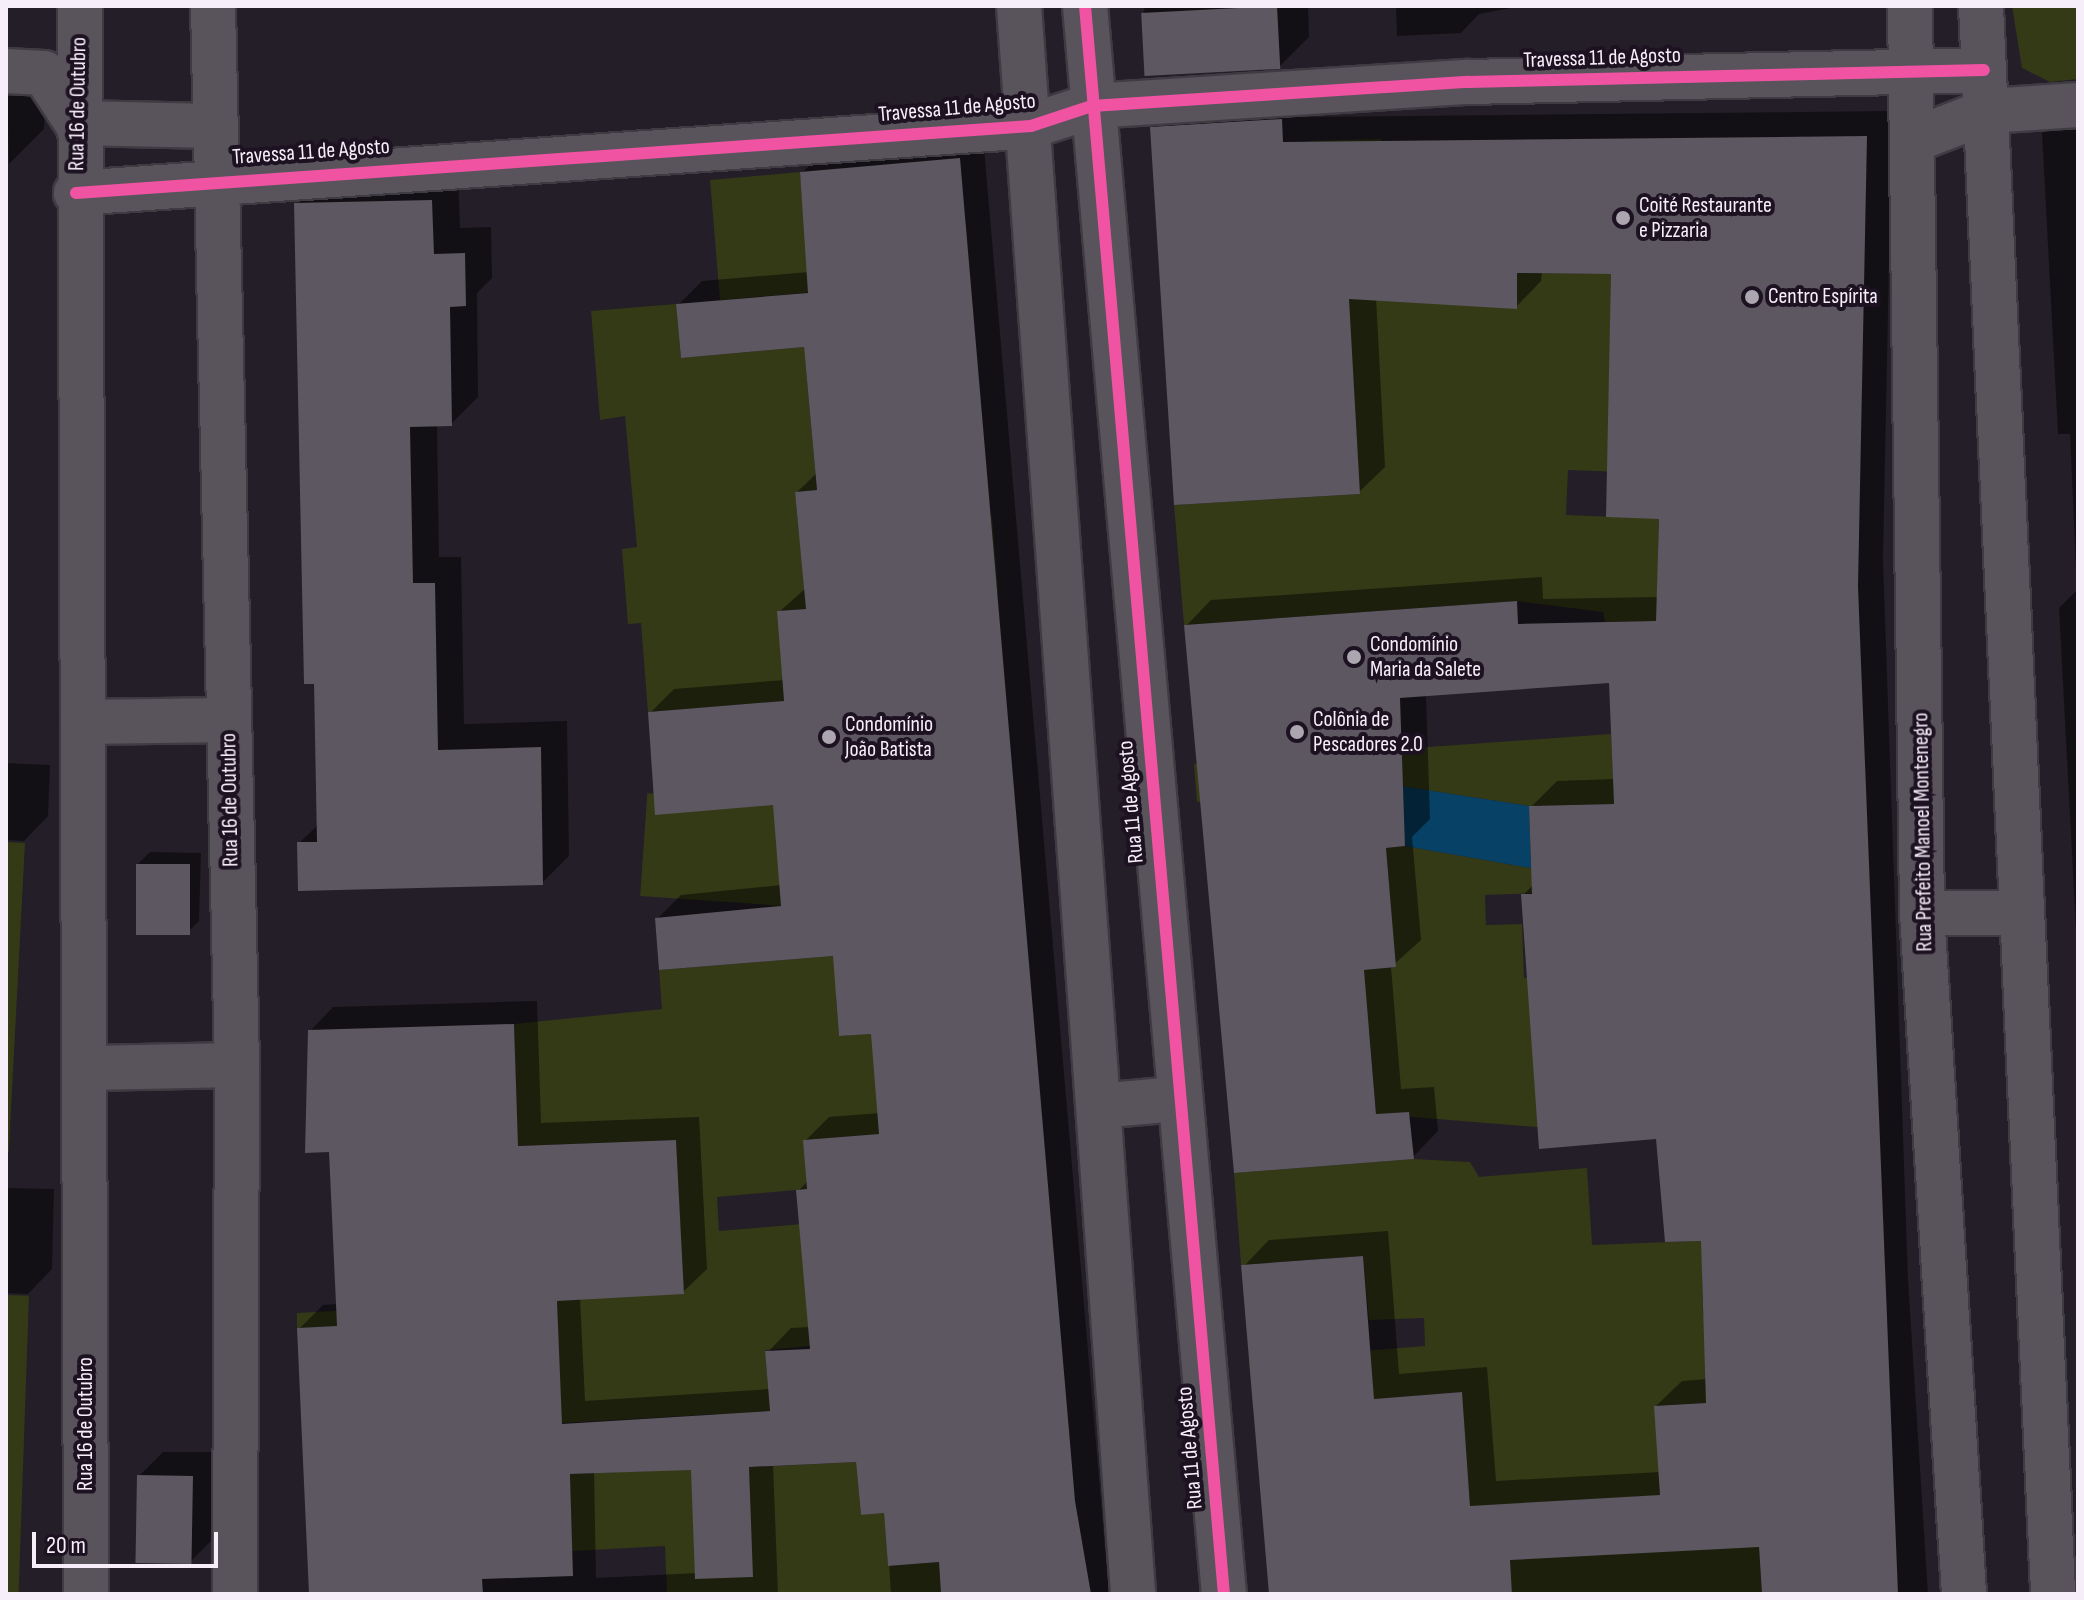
<!DOCTYPE html>
<meta charset="utf-8">
<style>
body{margin:0}
#map{position:relative;width:2084px;height:1600px;overflow:hidden;background:#241e28;font-family:"Sofia Sans Condensed",sans-serif}
div>[style]{position:absolute}
[style*='--x']{left:calc(var(--x)*1px);top:calc(var(--y)*1px);width:calc(var(--w)*1px);rotate:calc(var(--a)*1deg)}
.green>*{inset:0;background:#343a16;transform-origin:0 0}
.water>*{inset:0;background:#074166}
.shadow>*{inset:0;background:#0007}
.building>*{inset:0;background:#5c5760;transform-origin:0 0}
.roads{filter:drop-shadow(2px 0 #3f3b42) drop-shadow(-2px 0 #3f3b42) drop-shadow(0 2px #3f3b42) drop-shadow(0 -2px #3f3b42)}
.minor>*{height:44px;margin:-22px;padding:0 22px;transform-origin:22px;border-radius:22px;background:#59545c}
.cycleway>*{height:12px;margin:-6px;padding:0 6px;transform-origin:6px;border-radius:6px;background:#f153a3}
.dots>*{width:22px;height:22px;translate:-50% -50%;box-sizing:border-box;border:4px solid #1c1221;border-radius:50%}
span{translate:-50% -50%;white-space:nowrap;text-align:center;line-height:1.15;-webkit-text-stroke:8px #1c1221;paint-order:stroke}
.street-label{font-size:22px;color:#f6effa}
.poi-label{font-size:22px;color:#f6effa}
.left{translate:0 -50%;text-align:left}
.frame{position:absolute;inset:0;border:8px solid #f6effa;pointer-events:none}
.scale{position:absolute;left:32px;top:1532px;width:186px;height:36px;box-sizing:border-box;border:4px solid #f6effa;border-top:0;padding-left:10px;font-size:24px;line-height:28px;white-space:nowrap;color:#f6effa;-webkit-text-stroke:6px #1c1221;paint-order:stroke}
</style>
<div id="map">
<div class="green">
<div style="clip-path:polygon(2012px 6px,2078px 6px,2078px 79px,2050px 82px,2022px 68px)"></div>
<div style="clip-path:polygon(1381px 139px,1379px 300px,1517px 308px,1517px 273px,1641px 274px,1623px 472px,1568px 470px,1566px 515px,1617px 517px,1659px 506px,1658px 573px,1858px 577px,1859px 617px,1605px 622px,1603px 612px,1517px 601px,1184px 625px,1174px 505px,1360px 494px,1316px 246px,1310px 141px)"></div>
<div style="clip-path:polygon(800px 172px,805px 237px,966px 223px,970px 279px,720px 300px,710px 180px)"></div>
<div style="clip-path:polygon(676px 304px,681px 358px,804px 347px,817px 490px,795px 492px,799px 533px,992px 516px,998px 592px,778px 611px,784px 701px,648px 712px,641px 623px,628px 624px,622px 549px,637px 547px,625px 416px,600px 420px,591px 311px)"></div>
<div style="clip-path:polygon(1611px 734px,1614px 804px,1529px 806px,1400px 786px,1197px 802px,1194px 764px)"></div>
<div style="left:788px;top:803px;width:103px;height:141px;rotate:94deg"></div>
<div style="left:6px;top:842px;width:19px;height:310px;rotate:3deg"></div>
<div style="clip-path:polygon(1405px 846px,1531px 868px,1568px 892px,1485px 895px,1486px 925px,1522px 924px,1524px 978px,1604px 976px,1586px 1131px,1376px 1114px,1369px 1027px,1218px 981px,1395px 967px,1386px 848px)"></div>
<div style="clip-path:polygon(870px 953px,836px 998px,839px 1036px,889px 1032px,879px 1134px,804px 1140px,807px 1189px,717px 1197px,719px 1231px,826px 1222px,810px 1346px,765px 1350px,770px 1411px,754px 1412px,756px 1467px,856px 1462px,861px 1515px,884px 1513px,888px 1566px,939px 1562px,941px 1594px,667px 1594px,665px 1546px,572px 1551px,570px 1474px,720px 1468px,717px 1414px,562px 1423px,462px 1322px,297px 1328px,297px 1313px,683px 1292px,676px 1140px,431px 1149px,516px 1099px,514px 1024px,662px 1009px,659px 970px)"></div>
<div style="clip-path:polygon(1413px 1159px,1470px 1162px,1479px 1177px,1587px 1168px,1592px 1245px,1801px 1237px,1803px 1272px,1702px 1277px,1703px 1314px,1751px 1400px,1654px 1406px,1705px 1493px,1540px 1502px,1759px 1547px,1762px 1594px,1512px 1594px,1511px 1579px,1384px 1511px,1470px 1505px,1461px 1392px,1253px 1409px,1249px 1360px,1425px 1346px,1424px 1318px,1369px 1320px,1363px 1256px,1241px 1265px,1234px 1173px)"></div>
<div style="left:6px;top:1295px;width:23px;height:299px;rotate:2deg"></div>
</div>
<div class="water">
<div style="clip-path:polygon(1400px 786px,1529px 806px,1531px 868px,1405px 846px)"></div>
</div>
<div class="shadow">
<div style="clip-path:polygon(1144px 6px,1308px 6px,1309px 37px,1279px 67px,1149px 75px)"></div>
<div style="clip-path:polygon(1396px 6px,1522px 6px,1479px 14px,1461px 33px,1397px 36px)"></div>
<div style="clip-path:polygon(1737px 6px,1781px 6px,1737px 8px)"></div>
<div style="clip-path:polygon(6px 60px,47px 62px,44px 129px,9px 164px)"></div>
<div style="clip-path:polygon(1307px 94px,1308px 117px,1892px 111px,1883px 560px,1908px 1279px,1928px 1594px,1271px 1594px,1244px 1266px,1269px 1240px,1388px 1231px,1399px 1374px,1487px 1367px,1496px 1481px,1661px 1472px,1656px 1406px,1682px 1381px,1707px 1379px,1703px 1239px,1658px 1137px,1523px 895px,1534px 884px,1531px 807px,1557px 781px,1615px 779px,1611px 680px,1426px 694px,1430px 819px,1412px 837px,1421px 940px,1391px 967px,1401px 1089px,1434px 1087px,1438px 1131px,1413px 1157px,1235px 1171px,1186px 626px,1211px 600px,1542px 577px,1543px 599px,1659px 597px,1661px 517px,1613px 272px,1542px 271px,1541px 281px,1516px 307px,1376px 298px,1385px 467px,1359px 492px,1152px 128px,1178px 102px)"></div>
<div style="clip-path:polygon(2066px 110px,2078px 112px,2078px 968px,2059px 608px,2077px 590px,2070px 434px,2058px 434px,2042px 133px)"></div>
<div style="clip-path:polygon(evenodd,983px 136px,1109px 1594px,891px 1594px,886px 1511px,858px 1460px,773px 1464px,778px 1594px,310px 1594px,299px 1329px,323px 1305px,338px 1304px,331px 1150px,310px 1031px,333px 1007px,537px 1001px,541px 1123px,699px 1117px,707px 1269px,683px 1292px,580px 1298px,585px 1401px,770px 1389px,768px 1352px,791px 1328px,810px 1327px,798px 1191px,809px 1180px,805px 1141px,829px 1117px,880px 1113px,873px 1032px,834px 954px,657px 919px,681px 895px,782px 885px,775px 802px,650px 713px,674px 689px,785px 680px,779px 612px,806px 588px,797px 492px,818px 472px,806px 345px,678px 305px,702px 281px,809px 272px,802px 173px,825px 149px,983px 136px,693px 1468px,697px 1573px,596px 1578px,594px 1471px,693px 1468px)"></div>
<div style="clip-path:polygon(458px 174px,460px 228px,491px 227px,492px 278px,477px 293px,478px 397px,451px 424px,437px 424px,439px 557px,461px 557px,464px 724px,567px 721px,569px 856px,542px 883px,299px 843px,319px 824px,296px 204px,323px 177px)"></div>
<div style="clip-path:polygon(6px 763px,50px 765px,48px 816px,24px 841px,6px 840px)"></div>
<div style="clip-path:polygon(150px 852px,201px 853px,199px 921px,187px 933px,138px 864px)"></div>
<div style="clip-path:polygon(6px 1188px,54px 1189px,52px 1269px,28px 1294px,6px 1293px)"></div>
<div style="clip-path:polygon(163px 1452px,216px 1452px,215px 1537px,191px 1561px,139px 1476px)"></div>
</div>
<div class="building">
<div style="left:1277px;top:6px;width:63px;height:136px;rotate:87deg"></div>
<div style="clip-path:polygon(1282px 119px,1283px 142px,1867px 136px,1858px 587px,1898px 1594px,1762px 1594px,1759px 1547px,1510px 1560px,1512px 1594px,1269px 1594px,1241px 1265px,1363px 1256px,1374px 1399px,1462px 1392px,1470px 1506px,1660px 1495px,1654px 1406px,1706px 1403px,1701px 1241px,1665px 1242px,1656px 1139px,1539px 1149px,1521px 894px,1532px 894px,1529px 806px,1614px 804px,1609px 683px,1400px 698px,1405px 846px,1386px 848px,1396px 967px,1364px 970px,1376px 1114px,1409px 1112px,1414px 1159px,1234px 1173px,1184px 625px,1517px 601px,1518px 624px,1656px 621px,1659px 519px,1606px 517px,1611px 274px,1517px 273px,1517px 309px,1349px 299px,1360px 494px,1174px 505px,1150px 127px)"></div>
<div style="clip-path:polygon(960px 158px,1075px 1501px,1091px 1594px,941px 1594px,939px 1562px,888px 1566px,884px 1513px,861px 1515px,856px 1462px,749px 1467px,753px 1577px,695px 1579px,691px 1470px,570px 1474px,573px 1576px,482px 1579px,483px 1594px,309px 1594px,297px 1328px,337px 1326px,329px 1152px,305px 1153px,308px 1030px,514px 1024px,518px 1146px,676px 1140px,684px 1294px,557px 1301px,562px 1424px,770px 1411px,765px 1351px,810px 1349px,796px 1190px,807px 1189px,803px 1140px,879px 1134px,871px 1034px,839px 1036px,833px 956px,659px 970px,655px 918px,781px 906px,773px 805px,655px 815px,648px 712px,784px 701px,777px 611px,806px 609px,795px 492px,817px 490px,804px 347px,681px 358px,676px 304px,808px 293px,800px 172px)"></div>
<div style="clip-path:polygon(432px 200px,434px 254px,465px 253px,466px 306px,450px 307px,452px 426px,410px 427px,413px 583px,435px 583px,438px 750px,541px 747px,543px 885px,298px 891px,297px 842px,317px 842px,314px 684px,304px 684px,294px 203px)"></div>
<div style="left:136px;top:864px;width:54px;height:71px"></div>
<div style="left:137px;top:1475px;width:56px;height:88px;rotate:1deg"></div>
</div>
<div class="roads">
<div class="minor">
<div style="--x:80;--y:6;--w:1588;--a:89.78"></div>
<div style="--x:213;--y:6;--w:1059;--a:88.7"></div>
<div style="--x:237;--y:1065;--w:529;--a:90.22"></div>
<div style="--x:1019;--y:6;--w:1592;--a:85.89"></div>
<div style="--x:1085;--y:6;--w:1594;--a:85"></div>
<div style="--x:1910;--y:6;--w:907;--a:89.24"></div>
<div style="--x:1922;--y:913;--w:682;--a:86.47"></div>
<div style="--x:1981;--y:6;--w:1590;--a:87.4"></div>
<div style="--x:6;--y:71;--w:38;--a:3"></div>
<div style="--x:44;--y:73;--w:60;--a:56.6"></div>
<div style="--x:77;--y:123;--w:136;--a:1.3"></div>
<div style="--x:1914;--y:140;--w:79;--a:-21.4"></div>
<div style="--x:1988;--y:111;--w:90;--a:-3.8"></div>
<div style="--x:76;--y:193;--w:957;--a:-4.01"></div>
<div style="--x:1031;--y:126;--w:64;--a:-18.2"></div>
<div style="--x:1092;--y:106;--w:377;--a:-3.7"></div>
<div style="--x:1468;--y:82;--w:516;--a:-1.33"></div>
<div style="--x:83;--y:722;--w:146;--a:-0.8"></div>
<div style="--x:1922;--y:913;--w:96;--a:0"></div>
<div style="--x:88;--y:1068;--w:149;--a:-1.2"></div>
<div style="--x:1099;--y:1106;--w:77;--a:-5.2"></div>
</div>
</div>
<div class="cycleway">
<div style="--x:1085;--y:6;--w:1594;--a:85"></div>
<div style="--x:76;--y:193;--w:957;--a:-4.01"></div>
<div style="--x:1031;--y:126;--w:64;--a:-18.2"></div>
<div style="--x:1092;--y:106;--w:377;--a:-3.7"></div>
<div style="--x:1468;--y:82;--w:516;--a:-1.33"></div>
</div>
<div class="dots">
<div style="left:1623px;top:218px;background:#aca6b0"></div>
<div style="left:1752px;top:297px;background:#aca6b0"></div>
<div style="left:1354px;top:657px;background:#aca6b0"></div>
<div style="left:1297px;top:732px;background:#aca6b0"></div>
<div style="left:829px;top:737px;background:#aca6b0"></div>
</div>
<div class="street-label">
<span style="left:1602px;top:58px;rotate:-2deg">Travessa 11 de Agosto</span>
<span style="left:78px;top:104px;rotate:-89deg">Rua 16 de Outubro</span>
<span style="left:957px;top:108px;rotate:-5deg">Travessa 11 de Agosto</span>
<span style="left:311px;top:152px;rotate:-4deg">Travessa 11 de Agosto</span>
<span style="left:230px;top:800px;rotate:-91deg">Rua 16 de Outubro</span>
<span style="left:1131px;top:802px;rotate:-95deg">Rua 11 de Agosto</span>
<span style="left:1923px;top:832px;rotate:-91deg">Rua Prefeito Manoel Montenegro</span>
<span style="left:86px;top:1424px;rotate:-90deg">Rua 16 de Outubro</span>
<span style="left:1190px;top:1448px;rotate:-95deg">Rua 11 de Agosto</span>
</div>
<div class="poi-label">
<span class="left" style="left:1639px;top:218px">Coité Restaurante<br>e Pizzaria</span>
<span class="left" style="left:1768px;top:297px">Centro Espírita</span>
<span class="left" style="left:1370px;top:657px">Condomínio<br>Maria da Salete</span>
<span class="left" style="left:1313px;top:732px">Colônia de<br>Pescadores 2.0</span>
<span class="left" style="left:845px;top:737px">Condomínio<br>João Batista</span>
</div>
<div class="frame"></div>
<div class="scale">20 m</div>
</div>
